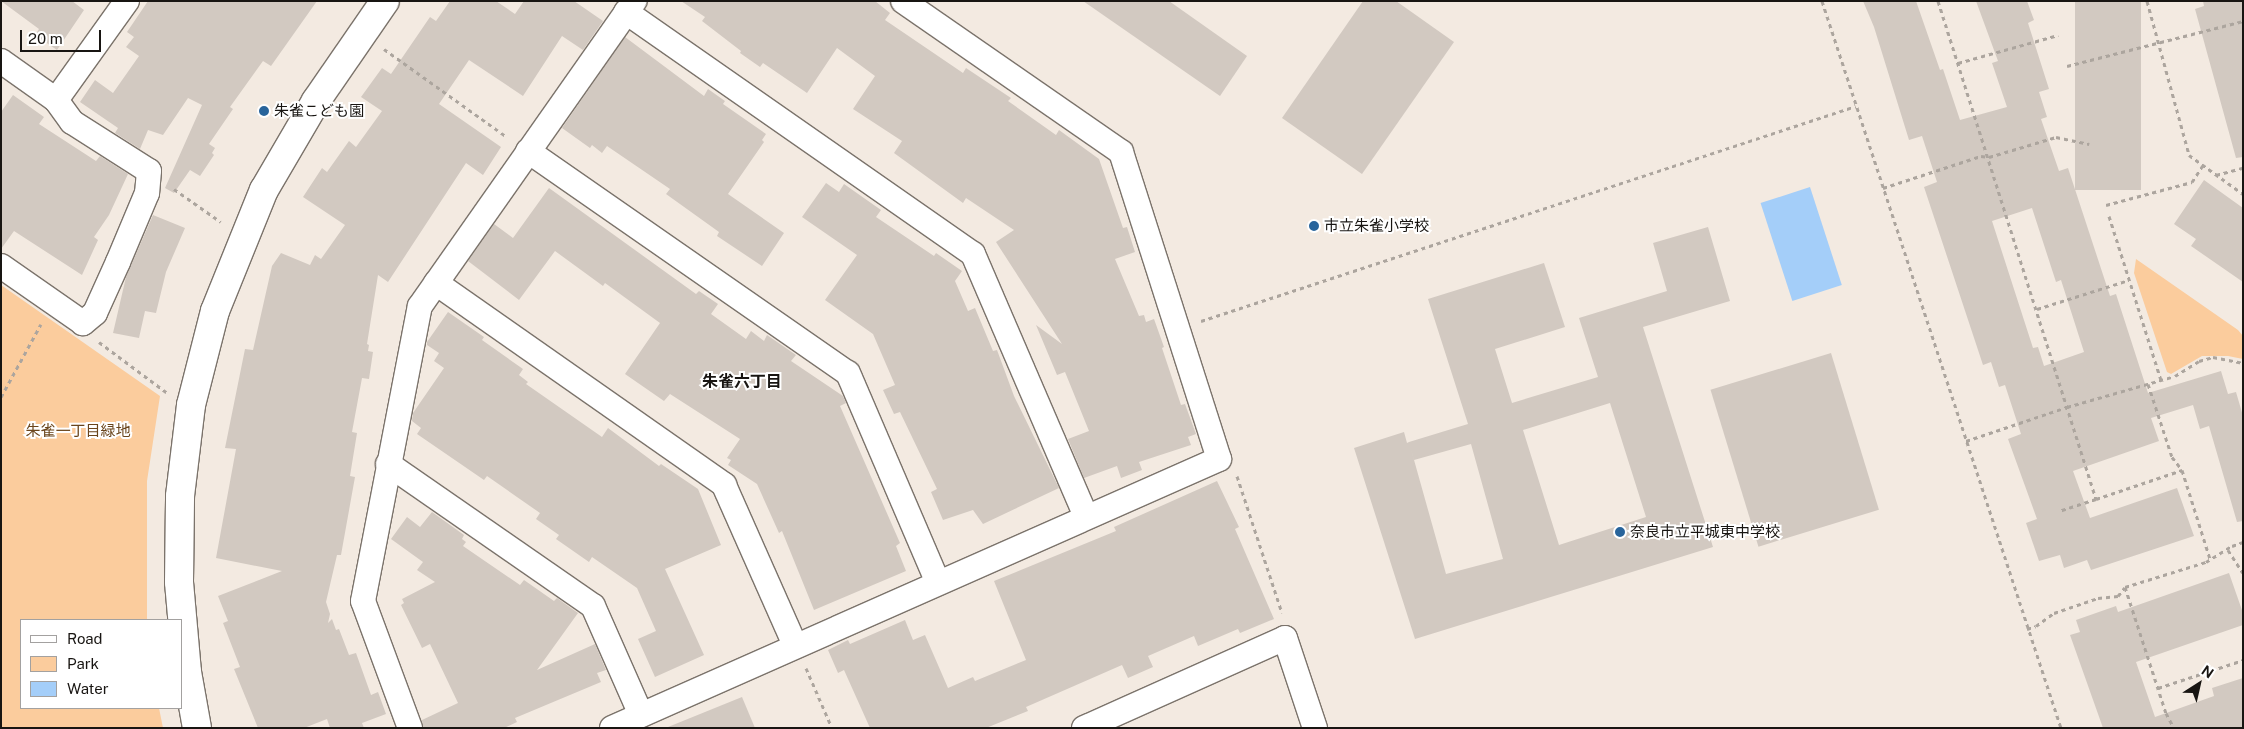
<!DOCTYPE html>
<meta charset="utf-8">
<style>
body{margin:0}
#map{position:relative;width:2244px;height:729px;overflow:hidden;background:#f3eae1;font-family:"Public Sans","Noto Sans JP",sans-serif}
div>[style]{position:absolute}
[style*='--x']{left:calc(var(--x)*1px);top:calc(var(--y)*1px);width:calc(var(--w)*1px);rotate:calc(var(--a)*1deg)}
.green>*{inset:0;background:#fbcc9d}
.water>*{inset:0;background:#a4cef9;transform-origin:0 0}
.building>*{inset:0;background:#d2c9c1;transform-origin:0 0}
.path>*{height:3px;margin-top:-1.5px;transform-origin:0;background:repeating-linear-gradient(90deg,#aca59e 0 4px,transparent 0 8px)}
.roads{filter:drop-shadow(1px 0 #7b736b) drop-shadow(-1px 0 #7b736b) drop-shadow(0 1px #7b736b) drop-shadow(0 -1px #7b736b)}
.street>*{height:24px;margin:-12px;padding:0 12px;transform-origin:12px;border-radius:12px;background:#fff}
.secondary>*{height:28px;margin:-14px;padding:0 14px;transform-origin:14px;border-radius:14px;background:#fff}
.dots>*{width:14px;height:14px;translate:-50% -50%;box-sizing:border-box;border:2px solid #fff;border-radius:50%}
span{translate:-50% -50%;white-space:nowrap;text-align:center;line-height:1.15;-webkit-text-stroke:4px #fff;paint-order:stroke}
.poi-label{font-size:15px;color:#181512}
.left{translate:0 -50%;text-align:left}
.park-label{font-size:15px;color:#6a451c}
.neighbourhood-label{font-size:16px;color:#181512;font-weight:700}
.frame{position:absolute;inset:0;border:2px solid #181512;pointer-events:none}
.legend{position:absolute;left:20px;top:619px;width:162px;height:90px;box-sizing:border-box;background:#fff;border:1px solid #a3a1a0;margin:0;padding:6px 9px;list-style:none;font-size:15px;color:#181512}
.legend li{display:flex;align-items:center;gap:10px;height:25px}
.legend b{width:25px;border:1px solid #a3a1a0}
.north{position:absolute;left:2174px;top:659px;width:50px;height:50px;-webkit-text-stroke:4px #fff;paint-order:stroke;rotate:35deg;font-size:14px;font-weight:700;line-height:20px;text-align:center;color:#181512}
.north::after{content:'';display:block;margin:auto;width:18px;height:22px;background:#181512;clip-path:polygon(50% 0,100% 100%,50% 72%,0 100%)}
.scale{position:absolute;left:20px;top:30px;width:81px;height:22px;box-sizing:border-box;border:2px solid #181512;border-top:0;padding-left:6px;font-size:15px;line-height:18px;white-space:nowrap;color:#181512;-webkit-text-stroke:4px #fff;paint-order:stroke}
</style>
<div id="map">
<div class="green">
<div style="clip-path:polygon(2136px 259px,2238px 330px,2243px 336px,2243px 359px,2228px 356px,2202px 356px,2171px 374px,2167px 372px,2134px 273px)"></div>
<div style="clip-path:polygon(1px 285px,160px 396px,147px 481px,147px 620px,21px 620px,21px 708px,159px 708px,163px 728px,1px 728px)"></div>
</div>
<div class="water">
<div style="left:1810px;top:187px;width:103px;height:52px;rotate:72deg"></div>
</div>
<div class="building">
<div style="clip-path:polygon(1px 1px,72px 1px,84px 10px,57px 50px,35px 35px,39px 29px)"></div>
<div style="clip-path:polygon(148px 1px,317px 1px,271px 66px,263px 61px,230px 107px,233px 109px,209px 144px,215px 148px,212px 153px,214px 155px,200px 176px,190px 170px,174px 193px,165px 188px,202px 105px,188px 98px,163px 135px,148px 130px,140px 149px,115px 133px,118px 128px,80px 102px,95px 80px,113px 93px,139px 56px,126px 47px,134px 37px,127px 32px)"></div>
<div style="clip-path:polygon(450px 1px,496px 1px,515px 14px,524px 1px,574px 1px,603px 21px,583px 50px,562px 36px,523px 96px,469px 60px,439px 104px,501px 147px,483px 175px,466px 163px,388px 282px,378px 275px,367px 344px,369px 345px,368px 351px,373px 352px,369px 379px,362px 378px,352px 432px,357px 433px,350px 476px,355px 477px,341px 555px,337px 555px,326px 602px,330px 614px,328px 623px,332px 619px,336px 630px,339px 629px,349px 655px,356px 653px,371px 695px,378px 692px,386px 714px,362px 723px,364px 728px,330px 728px,327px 719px,304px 728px,258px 728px,234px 669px,240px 667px,223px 623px,228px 621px,218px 596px,282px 571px,216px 558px,236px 449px,225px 448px,245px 349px,253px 350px,272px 266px,281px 253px,310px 265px,315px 255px,321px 259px,345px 225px,303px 197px,322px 168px,327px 172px,349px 141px,356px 147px,382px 111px,361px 97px,382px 68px,391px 74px,430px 17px,436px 21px)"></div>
<div style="clip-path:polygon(681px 1px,875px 1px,890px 13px,885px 20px,963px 73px,966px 68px,1011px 98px,1008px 101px,1056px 135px,1059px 130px,1099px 159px,1123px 228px,1127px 227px,1135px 252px,1115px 259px,1139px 316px,1144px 315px,1146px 322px,1154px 319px,1164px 347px,1162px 348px,1181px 405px,1185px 404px,1196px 434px,1188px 437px,1191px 445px,1139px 462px,1142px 470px,1121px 478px,1117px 466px,1084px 478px,1068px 439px,1089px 431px,1065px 372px,1057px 375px,1036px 325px,1062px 344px,996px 242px,1014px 230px,966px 198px,963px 203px,894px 153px,902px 141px,853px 109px,875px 76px,837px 48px,807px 93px,763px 63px,760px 67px,740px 53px,741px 51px,702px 21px,705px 17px)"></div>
<div style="clip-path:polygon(1083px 1px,1169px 1px,1247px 56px,1220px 96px)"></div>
<div style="clip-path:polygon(1363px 1px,1396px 1px,1454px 42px,1362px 174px,1282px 118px)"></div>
<div style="clip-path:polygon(evenodd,1863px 1px,1916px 1px,1940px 70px,1943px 69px,1960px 120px,2007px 107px,1992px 63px,1998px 61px,1976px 1px,2027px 1px,2034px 20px,2028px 23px,2049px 89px,2039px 92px,2047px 117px,2041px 119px,2059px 171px,2068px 168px,2110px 296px,2116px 294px,2148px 393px,2221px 371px,2228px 394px,2236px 392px,2243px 416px,2243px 521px,2237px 522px,2209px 426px,2200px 429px,2193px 405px,2151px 418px,2159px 441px,2073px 471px,2090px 518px,2177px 488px,2194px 536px,2091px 570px,2087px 560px,2064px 568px,2060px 555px,2039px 561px,2026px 523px,2037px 519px,2008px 439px,2021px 434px,2005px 385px,1999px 387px,1991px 362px,1983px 365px,1924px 187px,1937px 182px,1922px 136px,1909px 140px,1874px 27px,1863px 1px,2032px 208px,2056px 282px,2061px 280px,2084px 352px,2044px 366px,2038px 347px,2033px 348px,1992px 221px,2032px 208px)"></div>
<div style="left:2075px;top:1px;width:66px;height:189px"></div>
<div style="clip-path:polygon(2203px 1px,2243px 1px,2243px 157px,2236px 158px,2195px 9px,2204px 6px)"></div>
<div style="clip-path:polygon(625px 37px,704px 96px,708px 89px,725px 101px,723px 104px,766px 134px,762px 140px,764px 142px,728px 194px,784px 233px,762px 266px,717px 236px,719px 232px,666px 194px,670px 189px,607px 146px,602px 153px,592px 145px,590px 148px,562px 128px)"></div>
<div style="clip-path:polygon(13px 95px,44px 117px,39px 124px,96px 161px,100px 156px,128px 174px,109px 215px,94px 237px,98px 240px,82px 275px,14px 231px,1px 249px,1px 112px)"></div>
<div style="clip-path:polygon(2204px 180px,2243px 208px,2243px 282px,2191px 246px,2196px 239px,2174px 224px)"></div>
<div style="clip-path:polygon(826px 183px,839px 192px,844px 184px,881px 210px,876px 217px,934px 256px,936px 253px,962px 271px,955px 281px,968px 311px,975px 308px,993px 351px,997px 350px,1014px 396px,1059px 488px,983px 524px,973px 510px,943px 520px,931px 492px,937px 489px,900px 412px,894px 414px,883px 390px,895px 385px,873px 334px,825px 300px,857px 255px,802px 217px)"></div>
<div style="clip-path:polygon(549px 188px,696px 294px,699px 291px,718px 304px,711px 314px,746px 339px,751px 331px,764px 341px,767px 335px,796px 355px,791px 361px,843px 396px,846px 403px,840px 406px,900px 543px,896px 546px,906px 571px,814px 610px,782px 531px,779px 533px,757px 484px,728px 465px,731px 460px,727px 458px,740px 439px,670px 394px,664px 401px,625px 374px,660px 323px,605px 283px,603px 286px,555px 251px,519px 300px,468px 261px,494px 224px,513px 238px)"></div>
<div style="clip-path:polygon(153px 215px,185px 228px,166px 272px,156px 313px,145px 311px,139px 338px,113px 333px,126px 277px)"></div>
<div style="clip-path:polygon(evenodd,1708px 227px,1730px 301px,1643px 327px,1713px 547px,1415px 639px,1354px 448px,1404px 432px,1407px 443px,1409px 442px,1446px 574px,1503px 559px,1471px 444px,1414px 460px,1409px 442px,1468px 424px,1428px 299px,1544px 263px,1565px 327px,1495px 349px,1512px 403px,1598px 377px,1579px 318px,1667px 291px,1653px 243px,1708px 227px,1610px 403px,1646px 517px,1559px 545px,1523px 430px,1610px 403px)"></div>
<div style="clip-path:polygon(448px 312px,484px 337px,482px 340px,523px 369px,519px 375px,528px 382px,526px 384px,602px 437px,608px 428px,659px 466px,661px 464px,698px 489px,721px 545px,665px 569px,704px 655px,655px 677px,638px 639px,656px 631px,637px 588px,592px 557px,589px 562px,556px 539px,559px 535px,536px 519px,540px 513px,487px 476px,484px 480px,417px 434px,421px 428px,412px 421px,413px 413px,444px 368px,434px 361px,439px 353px,427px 345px,427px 342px)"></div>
<div style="left:1831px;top:353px;width:164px;height:126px;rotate:73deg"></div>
<div style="clip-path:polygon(1217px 481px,1239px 527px,1235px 529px,1274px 619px,1240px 633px,1238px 629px,1198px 646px,1194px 636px,1148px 656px,1153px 667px,1128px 678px,1122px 665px,1026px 707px,1028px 711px,986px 728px,870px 728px,844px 670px,838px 673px,828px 650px,848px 640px,850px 644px,905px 620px,913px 640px,925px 635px,948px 688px,973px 677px,975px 681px,1026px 660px,994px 581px,1116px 531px,1114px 527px)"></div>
<div style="clip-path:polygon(432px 512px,464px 535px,462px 539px,466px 542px,463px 546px,520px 585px,524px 580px,554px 601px,557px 598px,578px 613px,537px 670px,595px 644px,606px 670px,597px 673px,601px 682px,515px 718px,517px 722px,504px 728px,423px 728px,422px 720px,458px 703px,430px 644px,422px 648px,401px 605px,404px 603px,402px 599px,435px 582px,417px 570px,423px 562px,391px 539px,407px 517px,420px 527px)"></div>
<div style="clip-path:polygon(2229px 573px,2243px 613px,2243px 625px,2136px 662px,2155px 717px,2214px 696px,2212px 688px,2243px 678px,2243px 728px,2103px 728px,2070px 635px,2080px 632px,2076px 620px,2116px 606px,2118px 612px)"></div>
<div style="clip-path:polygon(742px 697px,755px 728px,668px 728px,668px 727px)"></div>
</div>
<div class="path">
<div style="--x:1822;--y:1;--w:765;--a:71.8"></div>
<div style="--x:1938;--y:1;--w:522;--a:72.4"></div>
<div style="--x:2096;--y:499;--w:38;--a:162"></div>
<div style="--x:2147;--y:1;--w:160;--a:74.7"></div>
<div style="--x:2189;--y:155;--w:67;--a:35.8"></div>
<div style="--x:384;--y:49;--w:151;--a:35.6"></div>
<div style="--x:1958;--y:63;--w:104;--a:-15.6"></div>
<div style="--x:2067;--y:66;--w:182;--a:-14.3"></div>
<div style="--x:2216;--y:175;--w:28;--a:-15"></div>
<div style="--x:1883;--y:188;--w:103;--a:-18.1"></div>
<div style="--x:1981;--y:156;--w:8;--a:7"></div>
<div style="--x:1989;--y:157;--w:70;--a:-16.6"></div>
<div style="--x:2056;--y:137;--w:34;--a:12"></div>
<div style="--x:174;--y:189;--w:57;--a:35.1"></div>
<div style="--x:2106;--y:205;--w:89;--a:-15"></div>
<div style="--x:2192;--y:182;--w:20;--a:-57"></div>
<div style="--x:2109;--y:216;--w:172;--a:72.4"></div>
<div style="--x:2037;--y:309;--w:96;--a:-17.5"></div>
<div style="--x:1201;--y:321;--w:689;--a:-18.17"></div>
<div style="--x:99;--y:342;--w:84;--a:36.7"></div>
<div style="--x:2148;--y:384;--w:77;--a:71.8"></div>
<div style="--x:2172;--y:457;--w:16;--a:52"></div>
<div style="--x:2182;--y:470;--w:93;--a:72.5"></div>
<div style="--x:1;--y:397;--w:83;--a:-61.3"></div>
<div style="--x:1966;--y:441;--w:107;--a:-18.6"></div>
<div style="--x:2067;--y:407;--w:112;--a:-16"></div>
<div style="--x:2175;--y:376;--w:28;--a:-32"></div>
<div style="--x:2199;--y:361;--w:15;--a:-16"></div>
<div style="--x:2213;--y:357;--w:31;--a:11"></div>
<div style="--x:1237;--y:476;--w:144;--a:71.8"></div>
<div style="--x:2096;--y:499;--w:91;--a:-18.6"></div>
<div style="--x:2228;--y:550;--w:27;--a:57"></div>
<div style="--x:2125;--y:587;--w:133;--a:72"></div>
<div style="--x:2166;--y:713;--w:17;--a:62"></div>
<div style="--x:2027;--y:629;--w:9;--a:-18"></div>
<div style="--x:2036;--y:626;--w:22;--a:-36"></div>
<div style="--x:2054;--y:613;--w:46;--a:-18.8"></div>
<div style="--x:2098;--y:598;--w:20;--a:-6"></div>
<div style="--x:2118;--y:596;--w:11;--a:-52"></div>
<div style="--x:2125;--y:587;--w:85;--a:-17.2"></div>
<div style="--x:2206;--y:562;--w:31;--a:-32"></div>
<div style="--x:2232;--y:546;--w:12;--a:-20"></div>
<div style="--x:806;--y:668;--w:65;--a:66.6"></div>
<div style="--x:2158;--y:688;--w:89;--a:-18.2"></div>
</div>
<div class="roads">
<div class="street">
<div style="--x:626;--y:12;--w:423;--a:34.9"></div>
<div style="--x:973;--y:254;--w:286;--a:66.7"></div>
<div style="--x:1;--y:61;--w:67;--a:35.3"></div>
<div style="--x:56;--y:100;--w:27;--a:54"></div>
<div style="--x:72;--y:122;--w:91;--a:32.5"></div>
<div style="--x:149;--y:171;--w:22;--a:95"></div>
<div style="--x:147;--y:193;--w:75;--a:112.8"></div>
<div style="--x:118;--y:262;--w:56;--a:114.3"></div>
<div style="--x:95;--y:313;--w:16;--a:140"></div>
<div style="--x:83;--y:323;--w:100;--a:-145.2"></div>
<div style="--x:56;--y:100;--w:122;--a:-54.4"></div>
<div style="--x:528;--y:151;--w:389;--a:34.8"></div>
<div style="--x:848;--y:373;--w:228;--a:66.8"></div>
<div style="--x:436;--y:283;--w:352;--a:35"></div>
<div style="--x:724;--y:485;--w:175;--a:66.1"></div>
<div style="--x:388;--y:464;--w:249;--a:34.7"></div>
<div style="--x:593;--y:606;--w:119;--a:66.2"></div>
<div style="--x:410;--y:728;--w:135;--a:-110.3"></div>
<div style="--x:363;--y:601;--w:300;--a:-79.1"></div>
<div style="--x:420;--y:306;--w:373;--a:-54.9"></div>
<div style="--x:612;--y:728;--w:664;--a:-23.9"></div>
<div style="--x:1219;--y:459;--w:322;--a:-107.7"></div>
<div style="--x:1121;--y:152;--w:265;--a:-145.3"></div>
<div style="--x:1084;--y:728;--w:220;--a:-24.1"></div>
<div style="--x:1285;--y:638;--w:95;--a:71.6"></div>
</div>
<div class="secondary">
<div style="--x:197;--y:728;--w:57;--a:-100.1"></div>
<div style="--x:187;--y:672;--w:90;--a:-95.1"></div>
<div style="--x:179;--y:582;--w:86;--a:-89.3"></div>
<div style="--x:180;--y:496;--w:92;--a:-83.1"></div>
<div style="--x:191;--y:405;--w:97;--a:-75.7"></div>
<div style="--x:215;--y:311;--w:131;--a:-68"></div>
<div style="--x:264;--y:190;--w:103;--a:-59.7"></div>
<div style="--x:316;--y:101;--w:121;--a:-55.4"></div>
</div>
</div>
<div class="dots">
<div style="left:264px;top:111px;background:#28649b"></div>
<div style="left:1314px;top:226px;background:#28649b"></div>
<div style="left:1620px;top:532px;background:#28649b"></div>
</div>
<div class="poi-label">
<span class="left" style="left:274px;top:111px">朱雀こども園</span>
<span class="left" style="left:1324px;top:226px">市立朱雀小学校</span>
<span class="left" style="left:1630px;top:532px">奈良市立平城東中学校</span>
</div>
<div class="park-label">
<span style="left:78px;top:431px">朱雀一丁目緑地</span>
</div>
<div class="neighbourhood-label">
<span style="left:742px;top:382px">朱雀六丁目</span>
</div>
<div class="frame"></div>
<ul class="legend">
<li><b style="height:6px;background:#fff"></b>Road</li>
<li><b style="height:14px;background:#fbcc9d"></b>Park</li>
<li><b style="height:14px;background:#a4cef9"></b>Water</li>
</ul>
<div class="north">N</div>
<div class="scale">20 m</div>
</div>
